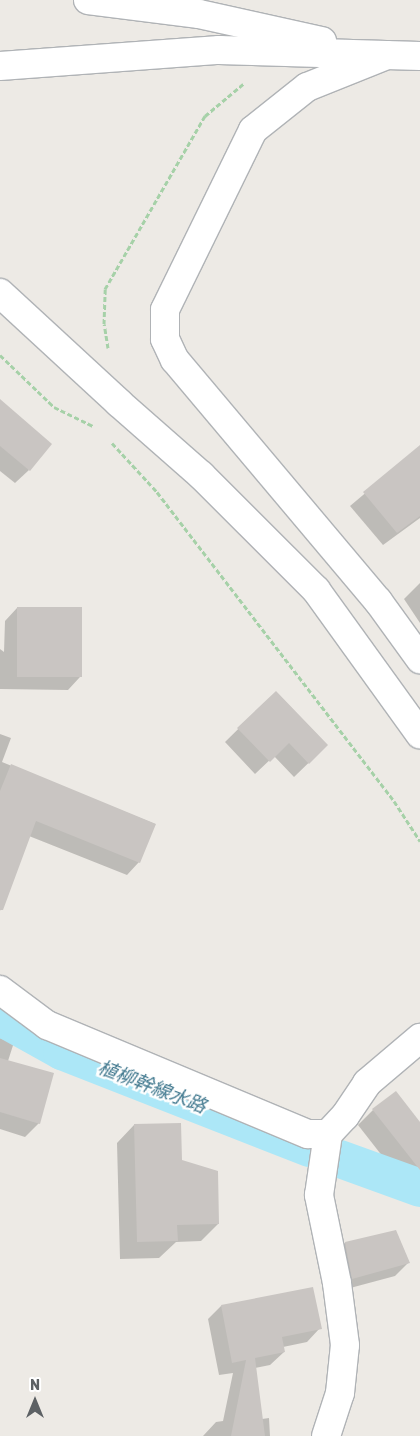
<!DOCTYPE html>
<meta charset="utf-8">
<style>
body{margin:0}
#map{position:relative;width:420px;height:1436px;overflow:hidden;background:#edeae5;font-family:Rubik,"Noto Sans JP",sans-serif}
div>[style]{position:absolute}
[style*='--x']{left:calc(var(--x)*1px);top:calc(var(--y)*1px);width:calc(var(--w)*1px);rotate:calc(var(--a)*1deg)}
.shadow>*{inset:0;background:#0003}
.canal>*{height:38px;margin:-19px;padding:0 19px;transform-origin:19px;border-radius:19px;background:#ace7f7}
.building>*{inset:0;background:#c9c5c2;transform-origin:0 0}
.path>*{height:3px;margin-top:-1.5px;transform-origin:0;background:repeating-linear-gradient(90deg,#a6d1a8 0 5px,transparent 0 7.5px)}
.roads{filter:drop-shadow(1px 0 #b0b3b6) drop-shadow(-1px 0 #b0b3b6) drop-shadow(0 1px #b0b3b6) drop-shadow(0 -1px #b0b3b6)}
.street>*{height:28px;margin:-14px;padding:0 14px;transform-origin:14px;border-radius:14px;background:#fff}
.secondary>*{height:28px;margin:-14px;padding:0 14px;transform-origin:14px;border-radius:14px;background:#fff}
span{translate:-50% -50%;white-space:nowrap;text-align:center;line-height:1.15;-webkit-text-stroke:4.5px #fff;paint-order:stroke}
.water-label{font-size:19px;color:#40788e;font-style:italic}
.north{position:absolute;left:10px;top:1376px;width:50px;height:50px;-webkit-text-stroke:4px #fff;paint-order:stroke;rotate:0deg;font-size:14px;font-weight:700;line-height:20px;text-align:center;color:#5d6164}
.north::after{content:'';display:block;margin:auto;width:18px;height:22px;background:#5d6164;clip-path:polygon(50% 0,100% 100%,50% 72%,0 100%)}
</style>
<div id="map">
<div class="shadow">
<div style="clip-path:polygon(0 401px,29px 470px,15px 483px,0 471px)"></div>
<div style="clip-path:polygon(420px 447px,420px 518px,383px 545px,350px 506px)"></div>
<div style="clip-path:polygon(420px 583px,420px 623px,404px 599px)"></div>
<div style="clip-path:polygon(17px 608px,80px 677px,68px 690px,0 689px,0 649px,4px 652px,5px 621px)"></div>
<div style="clip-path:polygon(276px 692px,327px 745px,294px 777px,274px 756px,255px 774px,225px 742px)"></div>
<div style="clip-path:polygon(0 734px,11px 738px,2px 762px,155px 824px,139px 862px,127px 875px,29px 836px,0 911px)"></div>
<div style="clip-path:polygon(0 1031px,16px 1036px,8px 1061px,39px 1123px,25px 1137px,0 1129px)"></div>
<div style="clip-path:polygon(373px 1110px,420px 1124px,419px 1203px,358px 1125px)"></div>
<div style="clip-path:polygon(134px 1125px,181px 1161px,218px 1224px,201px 1241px,176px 1242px,159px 1258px,120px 1259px,117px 1143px)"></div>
<div style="clip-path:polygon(396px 1232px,409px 1262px,395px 1276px,339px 1291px,332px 1257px,345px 1243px)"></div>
<div style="clip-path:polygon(221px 1306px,320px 1328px,307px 1342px,283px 1347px,284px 1352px,270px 1365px,255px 1368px,262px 1419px,269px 1418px,270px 1436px,203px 1436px,216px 1422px,223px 1421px,233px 1373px,219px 1375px,208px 1319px)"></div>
</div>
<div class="canal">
<div style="--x:0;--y:1014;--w:11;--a:41"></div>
<div style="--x:8;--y:1021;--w:62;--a:29.1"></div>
<div style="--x:62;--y:1051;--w:266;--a:21.4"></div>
<div style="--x:340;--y:1159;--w:85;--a:19.9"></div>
</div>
<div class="building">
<div style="clip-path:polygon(0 399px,52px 444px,30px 471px,0 446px)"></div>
<div style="clip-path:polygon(420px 445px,420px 516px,397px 533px,363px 492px)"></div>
<div style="left:17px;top:607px;width:65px;height:70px"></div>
<div style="clip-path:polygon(276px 691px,328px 745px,309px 764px,289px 743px,270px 762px,237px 728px)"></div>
<div style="clip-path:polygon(11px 764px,156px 824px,140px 863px,36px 821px,3px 910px,0 910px,0 791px)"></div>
<div style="clip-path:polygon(0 1058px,54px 1073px,40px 1124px,0 1112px)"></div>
<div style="clip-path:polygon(396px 1091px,420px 1122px,420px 1170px,372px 1109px)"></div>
<div style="clip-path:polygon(181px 1123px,182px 1160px,218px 1171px,219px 1224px,177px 1225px,178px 1241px,137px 1242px,134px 1124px)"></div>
<div style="clip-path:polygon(396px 1230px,410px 1263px,352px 1279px,345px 1242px)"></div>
<div style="clip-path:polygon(313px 1287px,322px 1329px,282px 1337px,285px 1352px,255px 1358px,265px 1436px,231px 1436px,246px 1360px,232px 1363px,221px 1305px)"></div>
</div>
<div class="path">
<div style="--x:108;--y:348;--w:24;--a:-99"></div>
<div style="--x:104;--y:324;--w:35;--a:-88"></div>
<div style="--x:105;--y:289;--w:200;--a:-60"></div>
<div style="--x:205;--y:116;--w:50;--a:-40.1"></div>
<div style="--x:0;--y:355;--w:75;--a:43.9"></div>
<div style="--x:54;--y:407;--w:43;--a:26"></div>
<div style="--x:112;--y:443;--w:67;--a:47.4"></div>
<div style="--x:157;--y:492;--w:389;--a:52.5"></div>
<div style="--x:394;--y:801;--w:48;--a:57"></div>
</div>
<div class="roads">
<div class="street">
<div style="--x:88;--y:0;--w:112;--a:7.2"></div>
<div style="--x:199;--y:14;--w:126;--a:12.4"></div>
<div style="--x:387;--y:55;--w:86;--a:158.2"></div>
<div style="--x:307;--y:87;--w:69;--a:141.5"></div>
<div style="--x:253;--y:130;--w:200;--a:116.1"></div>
<div style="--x:165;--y:310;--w:29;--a:90"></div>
<div style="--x:165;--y:339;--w:23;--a:65"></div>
<div style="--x:175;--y:360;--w:315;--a:49.9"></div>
<div style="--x:378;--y:601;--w:72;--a:54.1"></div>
<div style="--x:0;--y:66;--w:220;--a:-4.2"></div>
<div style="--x:219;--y:50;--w:201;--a:1.7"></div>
<div style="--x:0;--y:990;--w:59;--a:36.7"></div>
<div style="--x:47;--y:1025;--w:283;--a:22.7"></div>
<div style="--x:308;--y:1134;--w:20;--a:0"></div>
<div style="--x:328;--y:1134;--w:25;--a:-47"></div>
<div style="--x:345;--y:1116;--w:40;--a:-56"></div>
<div style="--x:367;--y:1083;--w:70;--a:-40.3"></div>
<div style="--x:326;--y:1436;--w:45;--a:-72"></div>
<div style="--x:340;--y:1393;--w:48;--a:-84.1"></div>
<div style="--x:345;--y:1345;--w:63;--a:-97.4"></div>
<div style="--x:337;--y:1283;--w:90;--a:-101.6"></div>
<div style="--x:319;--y:1195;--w:62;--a:-81.6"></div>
</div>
<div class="secondary">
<div style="--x:0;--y:293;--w:162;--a:42.7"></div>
<div style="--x:119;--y:403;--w:109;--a:41.3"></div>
<div style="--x:201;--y:475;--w:163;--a:45"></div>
<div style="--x:316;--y:590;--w:178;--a:54.2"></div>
</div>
</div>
<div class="water-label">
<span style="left:152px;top:1087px;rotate:21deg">植柳幹線水路</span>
</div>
<div class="north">N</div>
</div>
